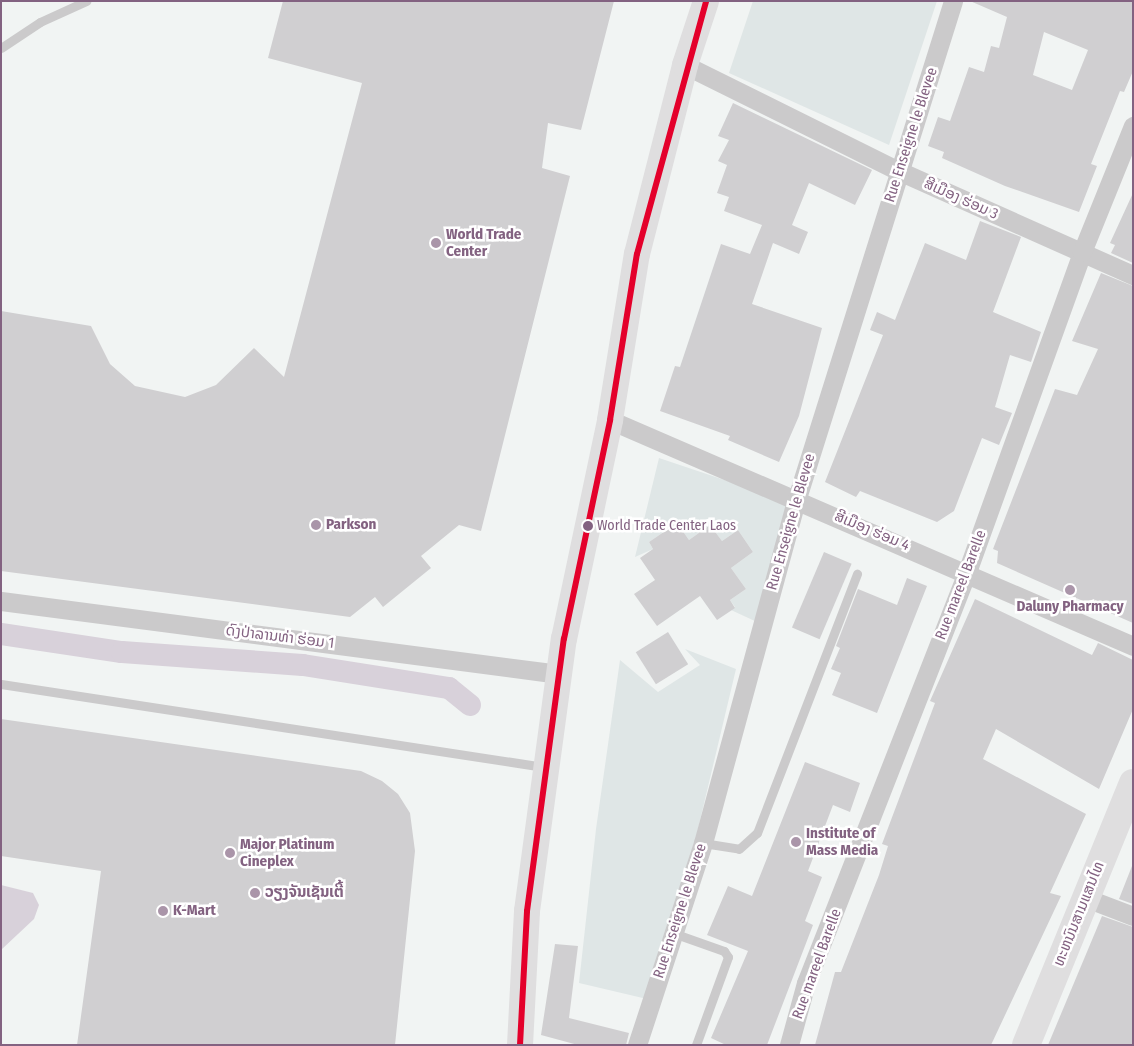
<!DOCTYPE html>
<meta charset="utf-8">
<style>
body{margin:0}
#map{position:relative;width:1134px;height:1046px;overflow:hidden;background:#f1f4f3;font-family:"Fira Sans Condensed","Noto Sans Lao",sans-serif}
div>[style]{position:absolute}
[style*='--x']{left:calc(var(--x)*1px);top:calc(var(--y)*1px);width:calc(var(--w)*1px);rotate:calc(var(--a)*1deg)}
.green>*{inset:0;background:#dfe6e6}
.water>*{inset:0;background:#d8d1da}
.canal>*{height:22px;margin:-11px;padding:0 11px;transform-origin:11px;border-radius:11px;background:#d8d1da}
.building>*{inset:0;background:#d0cfd1;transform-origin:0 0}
.lane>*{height:9px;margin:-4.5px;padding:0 4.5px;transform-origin:4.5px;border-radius:4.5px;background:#cbcacb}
.street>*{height:19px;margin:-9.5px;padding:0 9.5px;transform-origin:9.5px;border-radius:9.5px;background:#cbcacb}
.secondary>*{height:26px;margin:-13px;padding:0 13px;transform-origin:13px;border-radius:13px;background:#dfdedf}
.primary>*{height:28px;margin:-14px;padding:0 14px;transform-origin:14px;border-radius:14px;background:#dfdedf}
.bus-1>*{height:6px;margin:-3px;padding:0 3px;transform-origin:3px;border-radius:3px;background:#e4002b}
.dots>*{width:14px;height:14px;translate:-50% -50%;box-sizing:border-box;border:2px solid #fff;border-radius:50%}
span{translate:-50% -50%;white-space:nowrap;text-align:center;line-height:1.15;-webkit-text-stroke:5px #fff;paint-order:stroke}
.bus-label{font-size:14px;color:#836281}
.left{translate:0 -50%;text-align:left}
.street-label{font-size:15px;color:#836281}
.poi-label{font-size:15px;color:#836281;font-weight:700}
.frame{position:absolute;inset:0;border:2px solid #836281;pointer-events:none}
</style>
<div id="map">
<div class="green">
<div style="clip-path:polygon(753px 1px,937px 1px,889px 145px,729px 73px)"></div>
<div style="clip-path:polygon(659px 458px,787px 501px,757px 622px,731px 610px,735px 607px,730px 600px,746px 589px,731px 568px,753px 552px,738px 530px,722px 541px,710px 525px,689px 540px,677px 523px,649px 542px,653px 549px,635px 557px)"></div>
<div style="clip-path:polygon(685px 649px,736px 669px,697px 833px,647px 999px,579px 983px,596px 829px,620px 660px,658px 692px,700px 665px)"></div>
</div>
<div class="water">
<div style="clip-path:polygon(1px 885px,33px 893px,39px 905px,34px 919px,1px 950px)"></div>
</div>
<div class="canal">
<div style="--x:1;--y:634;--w:122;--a:8.5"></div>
<div style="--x:122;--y:652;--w:181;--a:4.1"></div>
<div style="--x:303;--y:665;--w:148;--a:9"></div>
<div style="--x:449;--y:688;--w:27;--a:39"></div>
</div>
<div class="building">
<div style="clip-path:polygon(283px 1px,614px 1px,581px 130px,548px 123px,542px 168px,570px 176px,481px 531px,459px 525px,421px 556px,431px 568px,383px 607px,375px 597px,350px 617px,1px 571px,1px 311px,91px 326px,110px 364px,135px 386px,185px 397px,216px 385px,254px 348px,284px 377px,362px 83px,268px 58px)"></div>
<div style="clip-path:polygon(evenodd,970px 1px,1133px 1px,1133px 71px,1124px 92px,1120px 91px,1091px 164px,1097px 166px,1079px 212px,1005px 186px,942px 158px,944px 152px,928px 146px,938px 117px,950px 121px,969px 67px,984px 72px,991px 46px,999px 48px,1007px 17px,970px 1px,1044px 32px,1088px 50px,1072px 90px,1033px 75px,1044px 32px)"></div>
<div style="clip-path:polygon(733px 103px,872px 170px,855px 205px,809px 183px,792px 225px,808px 232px,799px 254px,773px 243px,752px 304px,822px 328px,799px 416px,779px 462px,728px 440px,730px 436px,660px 411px,675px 366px,680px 367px,721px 244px,750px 254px,762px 225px,724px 211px,729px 197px,717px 193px,727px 165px,718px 161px,729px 140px,718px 136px)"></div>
<div style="clip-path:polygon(1133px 193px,1133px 263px,1111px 253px,1115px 245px,1110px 243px)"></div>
<div style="clip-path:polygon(980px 221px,1021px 237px,993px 312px,1041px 332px,1031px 362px,1010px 355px,995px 407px,1012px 413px,999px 445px,982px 438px,954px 511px,937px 522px,860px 491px,856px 497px,825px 482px,883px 335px,870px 330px,877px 312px,895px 320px,925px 243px,966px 260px)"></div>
<div style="clip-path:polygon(1101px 273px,1133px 286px,1133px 623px,997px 563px,998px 551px,993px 549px,1055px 389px,1077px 395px,1098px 349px,1072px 341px)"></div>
<div style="clip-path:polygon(677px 523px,689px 540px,710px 525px,722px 541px,738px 530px,753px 552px,731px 568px,746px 589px,730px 600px,735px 608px,717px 620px,700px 596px,657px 626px,634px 594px,655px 580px,640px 558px,653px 549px,649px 542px)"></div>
<div style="left:824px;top:552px;width:30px;height:82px;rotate:23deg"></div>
<div style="clip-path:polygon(907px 578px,927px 586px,877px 713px,832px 695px,841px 673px,831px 669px,840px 648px,836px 646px,858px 589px,897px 605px)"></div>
<div style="clip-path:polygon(975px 599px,1092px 655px,1098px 643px,1133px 660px,1133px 709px,1099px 789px,996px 729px,983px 759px,1086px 814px,1050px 893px,1061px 896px,991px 1045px,815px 1045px,835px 972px,841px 972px,879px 875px,888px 846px,882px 844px,935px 703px,930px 701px)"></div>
<div style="left:668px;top:632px;width:38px;height:38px;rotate:58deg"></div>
<div style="clip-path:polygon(1px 719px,361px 771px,382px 781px,398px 794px,410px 813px,415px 851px,395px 1045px,77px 1045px,101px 871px,1px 856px)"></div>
<div style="clip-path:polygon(805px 762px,860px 783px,850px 812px,833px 805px,808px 871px,822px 877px,805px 921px,813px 925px,767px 1045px,726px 1045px,711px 1038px,748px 951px,707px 935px,728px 886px,752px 896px)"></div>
<div style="clip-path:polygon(1132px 866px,1133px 867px,1133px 904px,1119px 899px)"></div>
<div style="clip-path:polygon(1102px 916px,1133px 927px,1133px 1045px,1048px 1045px)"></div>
<div style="clip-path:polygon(555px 944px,578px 946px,569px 1018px,629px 1033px,626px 1045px,578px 1045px,541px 1035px)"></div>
</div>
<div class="lane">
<div style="--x:1;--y:48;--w:47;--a:-33.7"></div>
<div style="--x:40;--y:22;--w:51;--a:-24.5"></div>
<div style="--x:1;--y:684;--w:549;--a:8.69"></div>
<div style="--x:703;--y:843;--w:36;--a:9"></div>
<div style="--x:739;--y:849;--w:24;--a:-42"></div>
<div style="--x:757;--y:833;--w:278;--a:-68.9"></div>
<div style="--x:673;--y:933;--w:54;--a:19.4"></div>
<div style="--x:724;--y:951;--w:7;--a:56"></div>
<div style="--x:728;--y:957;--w:94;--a:110"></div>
</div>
<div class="street">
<div style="--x:685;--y:65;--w:239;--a:26.4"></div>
<div style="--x:899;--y:171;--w:256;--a:24"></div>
<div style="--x:610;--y:420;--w:570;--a:23.37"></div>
<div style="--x:1;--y:601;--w:563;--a:7.45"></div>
<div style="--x:1086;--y:898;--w:50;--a:21"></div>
<div style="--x:637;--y:1045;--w:213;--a:-71.9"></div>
<div style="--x:703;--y:843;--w:358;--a:-74.8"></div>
<div style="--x:797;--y:498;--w:521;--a:-72.57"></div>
<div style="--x:789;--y:1045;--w:64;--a:-74.7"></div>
<div style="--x:806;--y:983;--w:441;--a:-68.6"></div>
<div style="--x:967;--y:572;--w:340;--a:-70.2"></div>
<div style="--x:1082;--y:252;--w:136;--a:-68"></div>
</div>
<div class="secondary">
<div style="--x:520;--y:1045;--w:134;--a:-87"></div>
<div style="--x:527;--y:911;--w:275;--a:-82.3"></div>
<div style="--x:564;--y:639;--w:224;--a:-78.1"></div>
<div style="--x:610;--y:420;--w:168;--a:-80.8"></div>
<div style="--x:637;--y:254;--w:195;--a:-75.7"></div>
<div style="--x:685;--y:65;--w:67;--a:-71.8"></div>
</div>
<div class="primary">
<div style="--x:1026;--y:1045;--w:283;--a:-67.8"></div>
</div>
<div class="bus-1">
<div style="--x:520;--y:1045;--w:134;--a:-87"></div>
<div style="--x:527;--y:911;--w:275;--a:-82.3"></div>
<div style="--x:564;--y:639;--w:224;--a:-78.1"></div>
<div style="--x:610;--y:420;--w:168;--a:-80.8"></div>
<div style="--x:637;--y:254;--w:262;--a:-74.7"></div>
</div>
<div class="dots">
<div style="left:436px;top:243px;background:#aa95a9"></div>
<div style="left:316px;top:525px;background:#aa95a9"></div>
<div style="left:588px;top:526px;background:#836281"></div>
<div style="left:1070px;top:590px;background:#aa95a9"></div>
<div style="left:796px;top:842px;background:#aa95a9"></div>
<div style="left:230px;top:853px;background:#aa95a9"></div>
<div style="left:255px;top:893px;background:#aa95a9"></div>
<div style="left:163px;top:911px;background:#aa95a9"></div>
</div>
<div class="bus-label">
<span class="left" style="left:597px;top:526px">World Trade Center Laos</span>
</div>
<div class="street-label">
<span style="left:911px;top:135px;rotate:-72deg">Rue Enseigne le Blevee</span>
<span style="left:961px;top:199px;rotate:24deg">ສີເມືອງ ຮ່ອມ 3</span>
<span style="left:791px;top:522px;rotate:-74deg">Rue Enseigne le Blevee</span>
<span style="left:872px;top:531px;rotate:23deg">ສີເມືອງ ຮ່ອມ 4</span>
<span style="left:961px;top:585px;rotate:-69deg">Rue mareel Barelle</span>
<span style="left:280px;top:637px;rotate:7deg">ດົງປ່າລານທ່າ ຮ່ອມ 1</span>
<span style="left:680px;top:911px;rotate:-72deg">Rue Enseigne le Blevee</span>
<span style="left:1079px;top:914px;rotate:-68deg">ທະຫນົນສາມແສນໄທ</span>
<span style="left:817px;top:964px;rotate:-70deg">Rue mareel Barelle</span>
</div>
<div class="poi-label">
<span class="left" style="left:446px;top:243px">World Trade<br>Center</span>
<span class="left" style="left:326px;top:525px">Parkson</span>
<span style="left:1070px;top:607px">Daluny Pharmacy</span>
<span class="left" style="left:806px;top:842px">Institute of<br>Mass Media</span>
<span class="left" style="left:240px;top:853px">Major Platinum<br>Cineplex</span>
<span class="left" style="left:265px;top:893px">ວຽງຈັນເຊັນເຕີ້</span>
<span class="left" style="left:173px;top:911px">K-Mart</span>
</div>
<div class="frame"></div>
</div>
